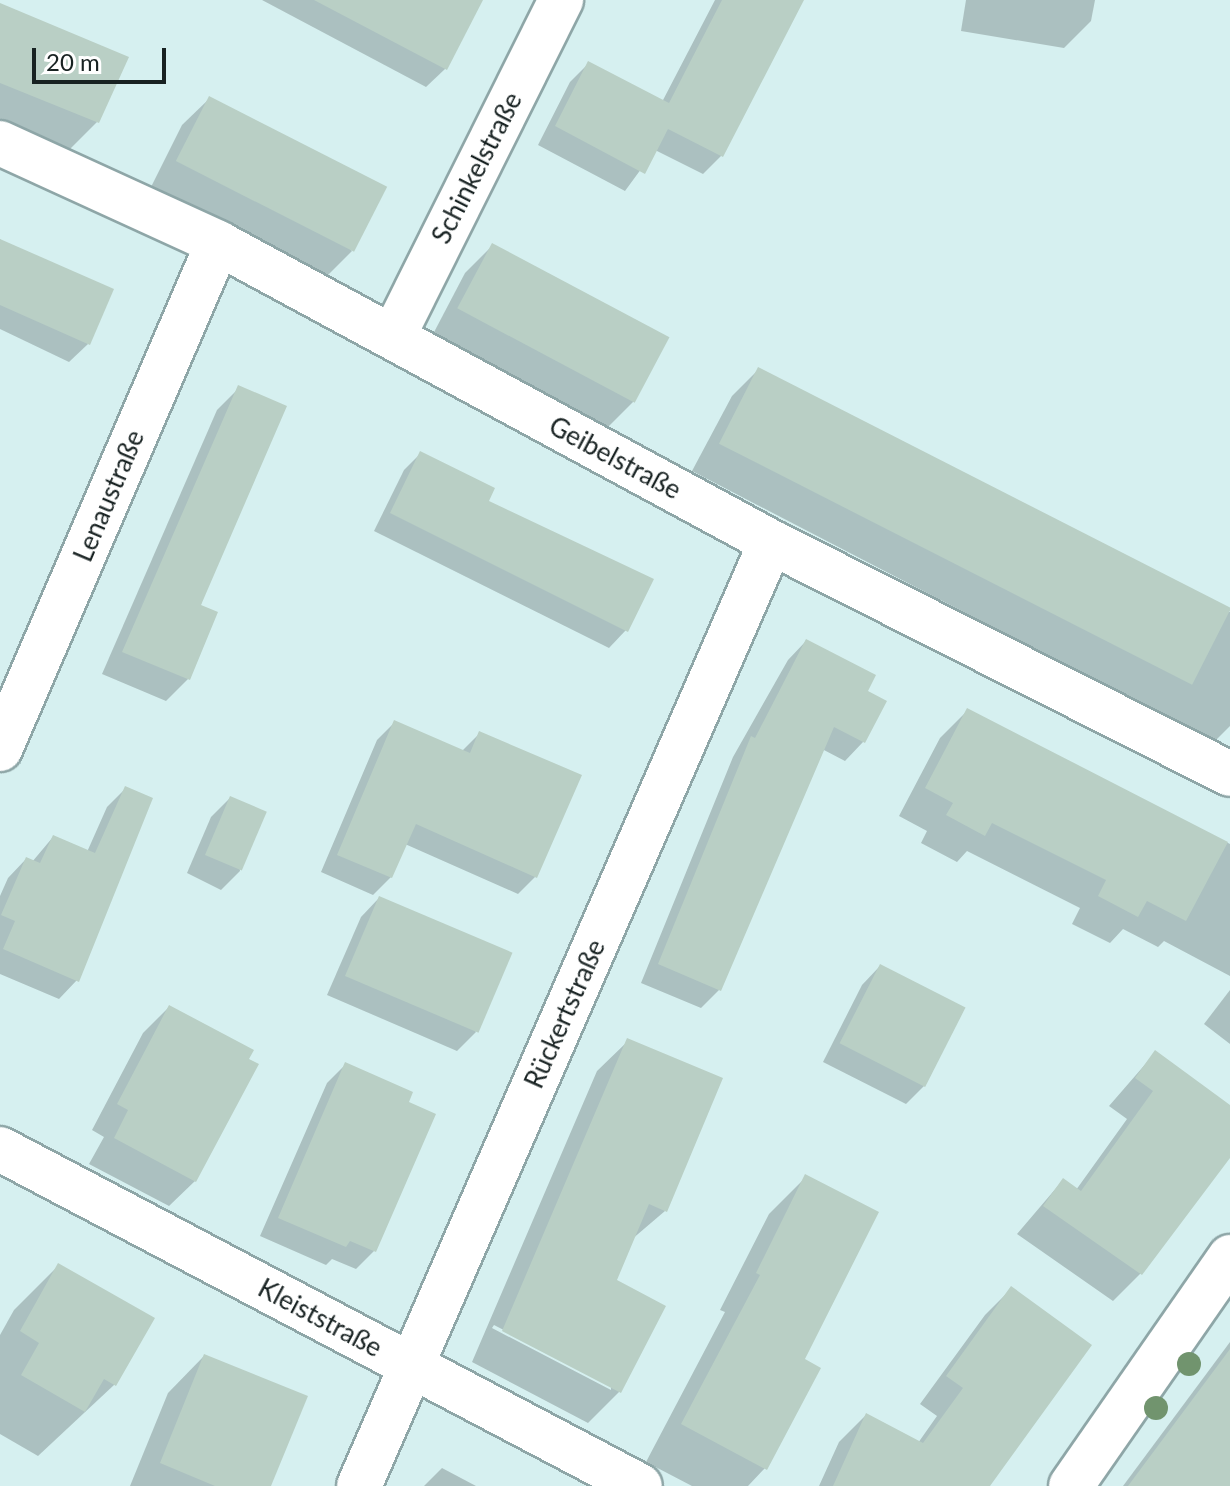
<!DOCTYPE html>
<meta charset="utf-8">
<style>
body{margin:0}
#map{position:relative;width:1230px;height:1486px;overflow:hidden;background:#d6f0f0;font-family:Lato,sans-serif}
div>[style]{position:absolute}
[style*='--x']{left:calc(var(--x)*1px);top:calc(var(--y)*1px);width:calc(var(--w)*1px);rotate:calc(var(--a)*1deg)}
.shadow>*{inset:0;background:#0003}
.building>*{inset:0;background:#b9cfc5;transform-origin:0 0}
.roads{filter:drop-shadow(2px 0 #8ea6a7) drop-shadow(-2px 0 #8ea6a7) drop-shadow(0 2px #8ea6a7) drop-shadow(0 -2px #8ea6a7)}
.minor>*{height:44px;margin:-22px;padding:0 22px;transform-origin:22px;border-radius:22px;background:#fff}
.trees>*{width:24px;height:24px;margin:-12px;border-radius:50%;background:#71946e}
span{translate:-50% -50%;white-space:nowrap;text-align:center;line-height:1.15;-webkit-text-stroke:7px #fff;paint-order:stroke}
.street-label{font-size:26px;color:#182222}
.scale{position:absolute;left:32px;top:48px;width:134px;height:36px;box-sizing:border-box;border:4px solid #182222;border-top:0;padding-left:10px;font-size:24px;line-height:28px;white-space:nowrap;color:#182222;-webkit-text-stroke:6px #fff;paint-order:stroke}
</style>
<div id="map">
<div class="shadow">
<div style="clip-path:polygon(262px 0,468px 0,445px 69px,426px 87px)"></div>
<div style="clip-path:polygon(715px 0,802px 0,721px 156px,703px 174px,655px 150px,625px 191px,538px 145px,570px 82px,588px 64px,662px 102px)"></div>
<div style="clip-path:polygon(966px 0,1095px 0,1091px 21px,1064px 48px,961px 31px)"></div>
<div style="clip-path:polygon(0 4px,97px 122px,70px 149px,0 119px)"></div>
<div style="clip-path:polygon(210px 98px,352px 251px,324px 279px,150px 189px,182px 125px)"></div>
<div style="clip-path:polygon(0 239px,88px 344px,69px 362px,0 329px)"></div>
<div style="clip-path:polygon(492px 246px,635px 400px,608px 427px,432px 336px,465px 273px)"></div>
<div style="clip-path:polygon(759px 369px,1230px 612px,1230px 726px,1214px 742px,692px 471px,732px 396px)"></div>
<div style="clip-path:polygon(239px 388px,188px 679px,166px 701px,102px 674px,217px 410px)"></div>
<div style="clip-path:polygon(421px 453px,486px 502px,626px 630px,609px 648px,374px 531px,404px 470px)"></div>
<div style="clip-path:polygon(806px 641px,865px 692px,863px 742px,845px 761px,822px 749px,720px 989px,701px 1008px,641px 983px,733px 757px,788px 660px)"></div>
<div style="clip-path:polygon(967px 711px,1230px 844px,1230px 976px,1164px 941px,1158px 947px,1123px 929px,1110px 943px,1072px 924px,1080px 908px,967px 851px,957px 862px,921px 843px,927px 831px,899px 816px,940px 738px)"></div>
<div style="clip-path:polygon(395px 722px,462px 751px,480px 733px,536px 876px,518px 894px,405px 844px,391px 877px,373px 895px,321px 872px,377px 740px)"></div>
<div style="clip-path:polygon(126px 788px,77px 980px,59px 999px,0 974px,0 896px,8px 878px,26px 859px,32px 862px,53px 837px,87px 852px,107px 807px)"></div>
<div style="clip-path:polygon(230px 798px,240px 871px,221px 890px,187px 873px,211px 817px)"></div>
<div style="clip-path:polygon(379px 898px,476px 1032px,457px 1051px,327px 995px,361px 917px)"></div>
<div style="clip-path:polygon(880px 966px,925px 1085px,906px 1104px,823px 1062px,862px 985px)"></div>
<div style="clip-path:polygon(1230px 990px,1230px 1044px,1204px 1024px)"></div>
<div style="clip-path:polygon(169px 1007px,195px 1181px,169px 1206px,89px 1164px,104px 1137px,92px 1130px,143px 1033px)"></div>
<div style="clip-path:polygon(evenodd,628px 1041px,665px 1211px,631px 1240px,615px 1281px,619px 1392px,588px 1423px,472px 1362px,597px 1071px,628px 1041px,494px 1325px,611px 1386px,611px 1390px,492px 1328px,494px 1325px)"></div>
<div style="clip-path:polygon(1155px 1053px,1230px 1107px,1230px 1153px,1140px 1274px,1113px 1301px,1017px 1234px,1063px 1180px,1076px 1190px,1127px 1119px,1109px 1106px)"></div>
<div style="clip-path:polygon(346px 1064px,406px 1103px,374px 1251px,356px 1269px,332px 1259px,326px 1265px,260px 1236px,327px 1083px)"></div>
<div style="clip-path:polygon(806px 1177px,802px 1360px,765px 1468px,748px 1486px,692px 1486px,646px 1462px,725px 1312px,720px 1310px,769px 1214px)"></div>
<div style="clip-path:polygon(59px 1265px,152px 1319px,114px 1385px,38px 1456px,0 1434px,0 1335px,14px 1310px)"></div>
<div style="clip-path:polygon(1012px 1288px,989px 1486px,819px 1486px,839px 1442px,866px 1415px,918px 1443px,937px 1416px,920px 1404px,985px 1315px)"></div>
<div style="clip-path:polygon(1230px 1342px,1230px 1486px,1123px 1486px)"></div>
<div style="clip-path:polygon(204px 1356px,269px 1486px,130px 1486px,168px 1393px)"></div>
<div style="clip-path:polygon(442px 1468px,476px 1486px,424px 1486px)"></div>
</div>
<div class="building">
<div style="clip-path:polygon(314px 0,483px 0,447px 70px)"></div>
<div style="clip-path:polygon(722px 0,804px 0,723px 157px,668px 129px,645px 174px,555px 126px,588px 61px,669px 103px)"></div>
<div style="clip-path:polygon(0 3px,129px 57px,99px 123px,0 83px)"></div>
<div style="left:209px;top:96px;width:200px;height:73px;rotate:27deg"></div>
<div style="clip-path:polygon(0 239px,114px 289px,90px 345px,0 305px)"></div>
<div style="left:492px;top:243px;width:201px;height:74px;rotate:28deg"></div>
<div style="left:758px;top:367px;width:531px;height:86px;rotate:27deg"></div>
<div style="clip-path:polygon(238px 385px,287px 406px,201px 605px,218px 612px,190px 680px,122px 652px)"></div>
<div style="clip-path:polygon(420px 451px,495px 488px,489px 501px,654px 579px,628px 632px,390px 513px)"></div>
<div style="clip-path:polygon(806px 639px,876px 675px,868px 691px,887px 701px,865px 743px,834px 727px,721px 991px,658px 964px,751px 736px,755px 738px)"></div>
<div style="clip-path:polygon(967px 708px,1228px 842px,1186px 921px,1147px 901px,1138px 917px,1098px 896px,1106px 880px,992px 823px,985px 836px,946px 815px,953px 803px,925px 788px)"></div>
<div style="clip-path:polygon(394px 720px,470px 753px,479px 731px,582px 775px,537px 878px,416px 824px,392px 878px,337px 855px)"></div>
<div style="clip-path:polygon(125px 786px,153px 798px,79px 982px,3px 949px,15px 921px,1px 915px,26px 857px,40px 863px,53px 835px,95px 853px)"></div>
<div style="left:230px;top:796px;width:40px;height:64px;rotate:23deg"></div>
<div style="left:379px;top:896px;width:145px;height:87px;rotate:23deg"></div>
<div style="left:880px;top:964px;width:96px;height:89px;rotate:27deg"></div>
<div style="clip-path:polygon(169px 1005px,254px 1050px,249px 1059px,259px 1064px,196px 1182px,114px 1138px,128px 1110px,117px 1104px)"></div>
<div style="clip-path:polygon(627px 1038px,723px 1078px,667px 1212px,649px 1204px,617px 1280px,666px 1306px,621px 1393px,502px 1331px)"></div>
<div style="clip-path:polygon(1155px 1050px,1230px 1105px,1230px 1158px,1142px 1275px,1043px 1206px,1063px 1178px,1081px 1191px,1153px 1091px,1135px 1078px)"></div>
<div style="clip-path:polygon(345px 1062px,413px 1092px,409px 1102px,436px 1114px,376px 1252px,350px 1241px,346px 1247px,278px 1218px)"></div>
<div style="clip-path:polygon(805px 1174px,879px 1212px,805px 1359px,821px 1368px,767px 1470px,681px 1424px,760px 1275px,756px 1273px)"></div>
<div style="clip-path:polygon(58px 1263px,155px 1318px,116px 1386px,104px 1379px,85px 1412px,21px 1375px,39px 1343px,20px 1331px)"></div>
<div style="clip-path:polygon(1011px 1286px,1092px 1345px,990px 1486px,833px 1486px,866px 1413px,923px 1443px,963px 1388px,946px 1376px)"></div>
<div style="clip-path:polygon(1230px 1349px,1230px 1486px,1128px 1486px)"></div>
<div style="clip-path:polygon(204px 1354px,308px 1396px,271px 1486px,215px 1486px,160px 1463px)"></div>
</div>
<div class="roads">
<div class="minor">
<div style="--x:0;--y:143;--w:240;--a:24.6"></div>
<div style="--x:218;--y:243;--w:629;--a:28.4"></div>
<div style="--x:771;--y:542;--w:514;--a:26.81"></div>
<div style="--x:393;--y:337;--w:377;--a:-63.5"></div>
<div style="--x:0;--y:749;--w:551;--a:-66.69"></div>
<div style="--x:0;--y:1149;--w:723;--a:27.77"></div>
<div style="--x:359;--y:1486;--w:1030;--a:-66.42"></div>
<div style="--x:1071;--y:1486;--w:279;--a:-55.2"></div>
</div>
</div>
<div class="trees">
<div style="left:1189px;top:1364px"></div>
<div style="left:1156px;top:1408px"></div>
</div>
<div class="street-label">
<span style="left:477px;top:168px;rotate:-63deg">Schinkelstraße</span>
<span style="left:615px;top:458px;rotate:28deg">Geibelstraße</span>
<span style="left:109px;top:496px;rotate:-67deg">Lenaustraße</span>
<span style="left:565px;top:1014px;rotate:-66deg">Rückertstraße</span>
<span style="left:320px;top:1318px;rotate:28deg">Kleiststraße</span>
</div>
<div class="scale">20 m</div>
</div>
